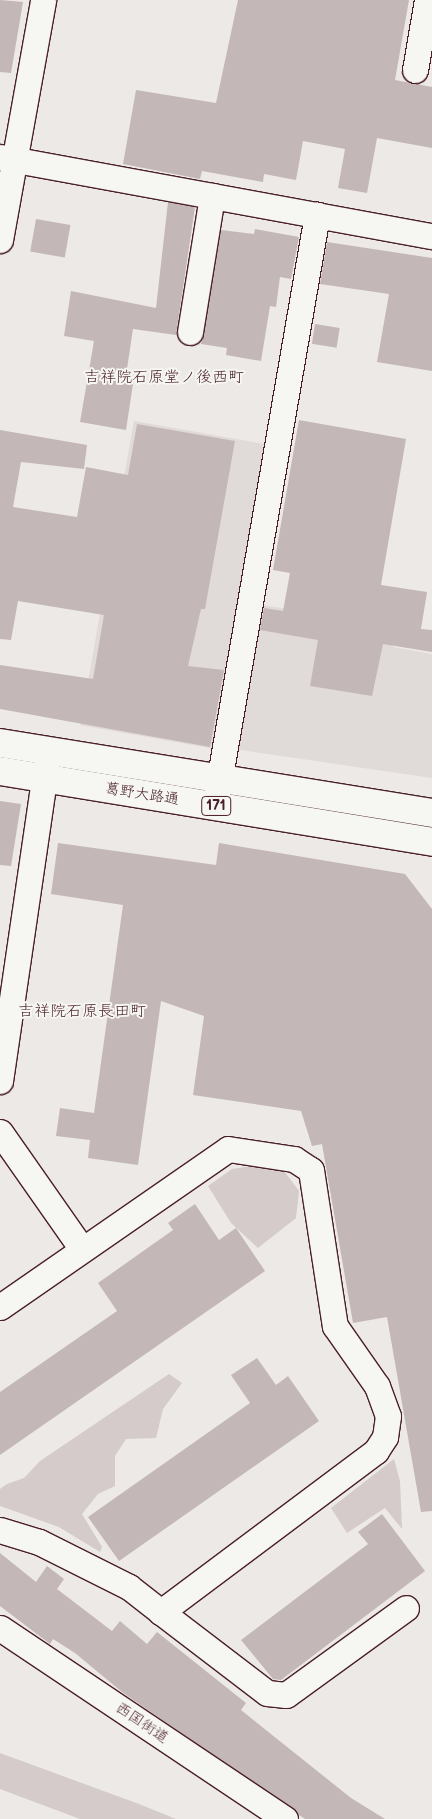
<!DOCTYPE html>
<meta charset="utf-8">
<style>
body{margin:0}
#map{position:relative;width:432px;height:1819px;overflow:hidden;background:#ece9e6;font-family:"Balsamiq Sans","Klee One",sans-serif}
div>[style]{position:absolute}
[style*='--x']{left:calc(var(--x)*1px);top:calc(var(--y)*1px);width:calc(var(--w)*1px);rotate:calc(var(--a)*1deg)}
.built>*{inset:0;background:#e0dad8;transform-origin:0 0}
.green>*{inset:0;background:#d4cbca}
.building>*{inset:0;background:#c4b7b7;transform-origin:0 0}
.roads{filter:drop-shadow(1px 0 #4a1f2b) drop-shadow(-1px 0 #4a1f2b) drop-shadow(0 1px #4a1f2b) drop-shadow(0 -1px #4a1f2b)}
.minor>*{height:25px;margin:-12.5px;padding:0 12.5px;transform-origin:12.5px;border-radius:12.5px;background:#f6f6f2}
.highway>*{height:28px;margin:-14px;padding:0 14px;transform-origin:14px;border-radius:14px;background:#f6f6f2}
span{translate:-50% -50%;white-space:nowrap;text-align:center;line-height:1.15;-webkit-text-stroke:4px #f6f6f2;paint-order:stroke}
.shield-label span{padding:1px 4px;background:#f6f6f2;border:1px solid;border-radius:4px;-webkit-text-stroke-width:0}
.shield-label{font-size:14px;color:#4a1f2b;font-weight:700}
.street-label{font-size:15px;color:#4a1f2b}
.neighbourhood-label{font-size:16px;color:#4a1f2b}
</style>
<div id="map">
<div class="built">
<div style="left:134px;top:421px;width:137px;height:309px;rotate:10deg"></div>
<div style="clip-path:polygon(257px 604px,396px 627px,393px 647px,432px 654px,432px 778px,234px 749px)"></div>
</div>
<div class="green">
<div style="clip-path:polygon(252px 1166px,284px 1171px,299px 1191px,296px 1218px,258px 1248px,231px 1223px,208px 1186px,232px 1169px)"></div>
<div style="clip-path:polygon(169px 1374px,182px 1383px,163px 1409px,156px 1438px,126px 1439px,115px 1456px,115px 1486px,98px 1494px,82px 1514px,102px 1547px,100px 1552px,59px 1527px,0 1506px,0 1489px,7px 1484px,24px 1478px,40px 1461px)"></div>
<div style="clip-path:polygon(394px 1459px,400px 1481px,402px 1529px,385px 1508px,347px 1533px,331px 1508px)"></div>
<div style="clip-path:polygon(0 1753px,139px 1804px,176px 1819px,80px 1819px,0 1789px)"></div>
</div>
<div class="building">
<div style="clip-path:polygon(0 0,23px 2px,11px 73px,0 72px)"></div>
<div style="clip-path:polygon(238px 0,409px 0,395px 80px,432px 87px,432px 148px,377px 138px,367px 193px,338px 188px,345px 149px,303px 141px,296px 180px,264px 174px,263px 182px,202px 171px,200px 179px,123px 164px,136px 90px,216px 103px)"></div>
<div style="clip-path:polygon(168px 202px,195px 207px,176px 335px,133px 329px,125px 382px,133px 384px,126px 430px,80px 422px,94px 341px,64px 336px,71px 291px,156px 308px)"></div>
<div style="left:36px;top:219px;width:35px;height:33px;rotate:10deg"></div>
<div style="clip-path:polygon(255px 229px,299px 237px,291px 279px,280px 277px,276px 307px,270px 306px,261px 361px,226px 355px,227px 348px,201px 344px,221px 230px,254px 234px)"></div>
<div style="clip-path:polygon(327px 242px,432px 258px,432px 371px,377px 362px,389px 294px,320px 284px)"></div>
<div style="left:315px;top:324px;width:25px;height:20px;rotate:9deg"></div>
<div style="clip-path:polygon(299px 420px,406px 439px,381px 585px,427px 592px,421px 629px,432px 630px,432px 652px,383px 644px,372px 696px,310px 686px,318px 640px,260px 630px,264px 608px,283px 611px,290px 573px,273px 570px)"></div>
<div style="clip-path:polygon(137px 424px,235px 441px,205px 609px,201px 609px,188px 666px,224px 670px,210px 747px,0 709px,0 665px,93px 679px,104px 615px,18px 601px,11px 640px,0 639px,0 430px,87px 445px,84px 469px,21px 462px,13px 507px,77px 517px,86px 467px,128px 475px)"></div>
<div style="clip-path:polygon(0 801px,21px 804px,11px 866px,0 865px)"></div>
<div style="clip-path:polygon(58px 843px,216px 865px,219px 843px,405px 874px,432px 909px,432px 1511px,421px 1512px,387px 1317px,353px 1323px,322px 1144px,312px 1146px,301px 1111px,193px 1095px,204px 1016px,161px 1001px,138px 1165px,88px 1158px,90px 1140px,56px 1136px,60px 1108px,94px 1113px,123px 905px,51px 894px)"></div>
<div style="clip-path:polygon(195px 1204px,219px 1240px,236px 1228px,265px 1271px,0 1455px,0 1392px,117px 1311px,98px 1283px,173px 1230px,168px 1223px)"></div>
<div style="clip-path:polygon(257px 1358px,276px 1385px,288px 1376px,319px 1421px,119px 1561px,88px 1517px,250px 1403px,231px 1375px)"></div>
<div style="clip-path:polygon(382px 1514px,425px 1571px,281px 1680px,273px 1679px,241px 1640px,368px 1544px,358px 1532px)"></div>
<div style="clip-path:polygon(0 1553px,36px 1582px,47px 1566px,64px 1579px,57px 1589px,112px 1631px,120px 1621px,147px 1644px,157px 1632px,246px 1703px,241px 1710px,351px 1798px,385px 1819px,305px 1819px,122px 1692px,75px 1653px,53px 1639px,50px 1644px,0 1606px)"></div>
</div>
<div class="roads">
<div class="minor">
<div style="--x:415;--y:70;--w:71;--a:-80.3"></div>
<div style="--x:0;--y:157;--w:439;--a:10.4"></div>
<div style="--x:0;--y:240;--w:244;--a:-79.8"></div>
<div style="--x:190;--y:332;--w:138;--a:-80.8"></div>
<div style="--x:216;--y:799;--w:593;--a:-80.19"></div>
<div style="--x:0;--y:1081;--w:325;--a:-81.7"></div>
<div style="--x:0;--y:1132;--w:143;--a:55"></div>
<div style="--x:0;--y:1307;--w:277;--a:-34.7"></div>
<div style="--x:228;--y:1149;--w:67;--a:8.6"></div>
<div style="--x:294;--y:1159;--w:20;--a:33"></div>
<div style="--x:311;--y:1170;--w:158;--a:81.3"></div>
<div style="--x:335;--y:1326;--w:73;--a:55"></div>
<div style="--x:377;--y:1386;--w:32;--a:70"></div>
<div style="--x:388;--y:1416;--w:21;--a:98"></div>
<div style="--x:385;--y:1437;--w:17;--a:123"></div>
<div style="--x:376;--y:1451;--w:269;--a:143.2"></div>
<div style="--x:161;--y:1612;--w:41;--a:-142"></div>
<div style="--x:129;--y:1587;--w:101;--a:-153.4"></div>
<div style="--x:39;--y:1542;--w:41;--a:-162.9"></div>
<div style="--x:161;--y:1612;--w:133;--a:37.4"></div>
<div style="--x:267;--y:1693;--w:19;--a:6"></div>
<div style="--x:286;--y:1695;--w:148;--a:-35.9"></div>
<div style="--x:0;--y:1628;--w:343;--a:33.8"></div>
</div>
<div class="highway">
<div style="--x:0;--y:743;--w:438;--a:9.2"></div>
<div style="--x:0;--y:771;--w:438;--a:9.3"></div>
</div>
</div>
<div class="shield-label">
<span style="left:216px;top:806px">171</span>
</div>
<div class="street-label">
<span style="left:142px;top:794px;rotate:9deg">葛野大路通</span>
<span style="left:142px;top:1723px;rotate:34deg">西国街道</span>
</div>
<div class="neighbourhood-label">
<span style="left:164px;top:378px">吉祥院石原堂ノ後西町</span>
<span style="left:82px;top:1012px">吉祥院石原長田町</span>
</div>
</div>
